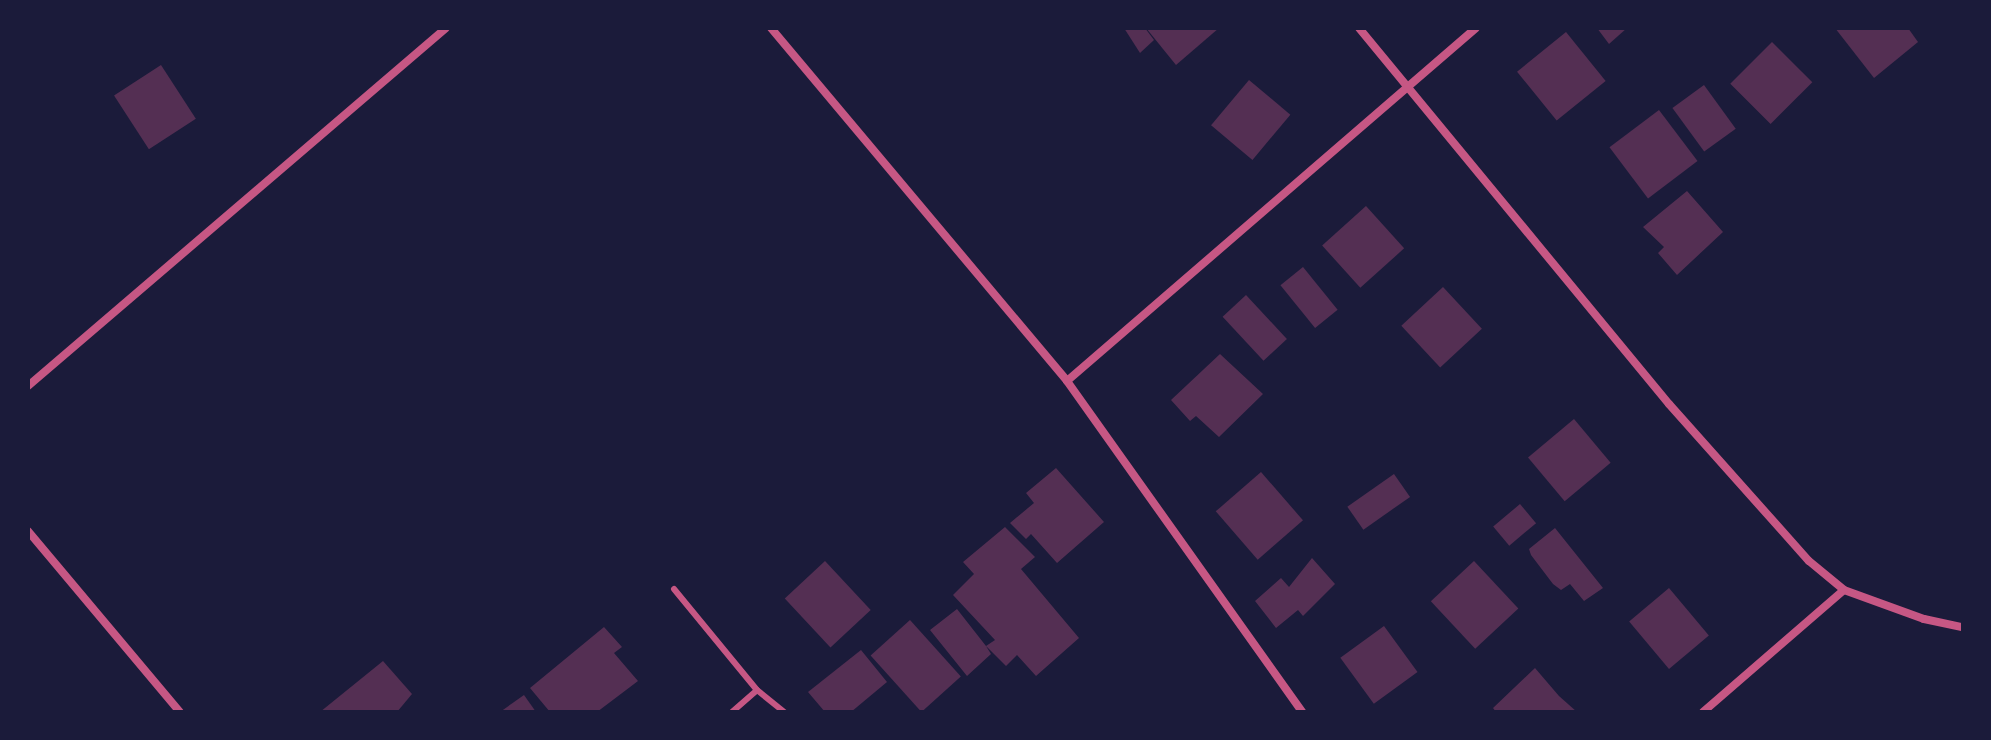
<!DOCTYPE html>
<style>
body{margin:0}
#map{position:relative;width:1991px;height:740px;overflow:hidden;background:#1b1b3a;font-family:"Nunito Sans",sans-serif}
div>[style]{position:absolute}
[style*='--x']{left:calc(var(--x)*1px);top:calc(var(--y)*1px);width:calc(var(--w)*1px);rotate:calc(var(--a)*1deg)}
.building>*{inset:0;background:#542f53;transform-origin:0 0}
.service>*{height:6px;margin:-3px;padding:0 3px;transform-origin:3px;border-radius:3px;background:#c65784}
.minor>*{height:8px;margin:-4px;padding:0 4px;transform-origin:4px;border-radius:4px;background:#c65784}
span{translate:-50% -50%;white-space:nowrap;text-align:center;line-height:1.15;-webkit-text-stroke:8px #1b1b3a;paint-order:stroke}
.frame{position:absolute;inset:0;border:30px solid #1b1b3a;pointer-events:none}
</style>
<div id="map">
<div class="building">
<div style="clip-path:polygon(1124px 28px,1145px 28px,1154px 40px,1140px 53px)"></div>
<div style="clip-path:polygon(1146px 28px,1219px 28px,1176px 65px)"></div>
<div style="clip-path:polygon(1597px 28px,1627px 28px,1609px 44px)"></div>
<div style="clip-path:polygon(1835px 28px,1908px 28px,1918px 42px,1874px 78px)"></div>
<div style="left:1566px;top:32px;width:63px;height:63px;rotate:51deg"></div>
<div style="left:1772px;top:42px;width:57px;height:59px;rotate:45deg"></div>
<div style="left:161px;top:65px;width:64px;height:56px;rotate:57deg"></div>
<div style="left:1249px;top:80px;width:54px;height:59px;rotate:40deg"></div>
<div style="left:1704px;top:85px;width:54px;height:39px;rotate:54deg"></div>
<div style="left:1659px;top:110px;width:64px;height:62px;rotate:53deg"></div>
<div style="clip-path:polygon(1687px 191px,1723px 232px,1677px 275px,1658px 253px,1664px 247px,1643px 227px)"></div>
<div style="left:1366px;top:206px;width:57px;height:59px;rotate:48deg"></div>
<div style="left:1303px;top:267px;width:55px;height:29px;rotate:51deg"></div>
<div style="left:1443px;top:287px;width:57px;height:57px;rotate:47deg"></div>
<div style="left:1246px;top:295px;width:60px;height:32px;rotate:47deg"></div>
<div style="clip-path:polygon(1220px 354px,1263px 394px,1219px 437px,1196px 416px,1190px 421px,1171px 400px)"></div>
<div style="left:1574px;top:419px;width:57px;height:60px;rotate:50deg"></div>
<div style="clip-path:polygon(1056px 468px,1104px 522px,1057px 563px,1031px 534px,1026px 539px,1010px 523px,1034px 503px,1026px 493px)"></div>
<div style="left:1261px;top:472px;width:64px;height:60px;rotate:49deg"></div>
<div style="left:1394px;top:474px;width:28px;height:57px;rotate:55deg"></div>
<div style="left:1520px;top:504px;width:25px;height:35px;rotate:50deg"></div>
<div style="clip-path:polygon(1005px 527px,1035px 557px,1021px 569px,1079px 638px,1036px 676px,1017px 655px,1006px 666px,986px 646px,991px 654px,967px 676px,930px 630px,957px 609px,986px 646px,995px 640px,953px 595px,974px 574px,963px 562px)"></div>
<div style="clip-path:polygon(1555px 528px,1603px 588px,1584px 601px,1570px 584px,1561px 590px,1553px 584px,1531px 555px,1529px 549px)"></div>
<div style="clip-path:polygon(1312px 558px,1335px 584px,1303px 616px,1298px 610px,1276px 628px,1255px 601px,1281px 578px,1289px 587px)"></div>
<div style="left:825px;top:561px;width:67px;height:55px;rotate:47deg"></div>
<div style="left:1474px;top:561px;width:65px;height:59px;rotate:47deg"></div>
<div style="left:1669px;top:588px;width:62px;height:52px;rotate:50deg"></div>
<div style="left:910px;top:620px;width:76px;height:53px;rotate:48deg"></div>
<div style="left:1384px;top:626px;width:57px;height:54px;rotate:54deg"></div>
<div style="clip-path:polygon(604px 627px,622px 647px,614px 653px,638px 681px,597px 712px,550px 712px,530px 688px)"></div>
<div style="clip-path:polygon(861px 650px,887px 682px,851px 712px,825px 712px,808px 692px)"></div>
<div style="clip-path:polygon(383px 661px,412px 694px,397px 712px,320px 712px)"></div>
<div style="clip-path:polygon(1535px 668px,1559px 696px,1577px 712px,1496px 712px,1493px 708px)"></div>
<div style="clip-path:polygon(524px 695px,536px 712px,500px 712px)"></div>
</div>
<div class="service">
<div style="--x:674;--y:589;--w:131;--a:50.6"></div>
<div style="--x:757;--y:690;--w:35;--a:39"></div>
<div style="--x:732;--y:712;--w:33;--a:-41"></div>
</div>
<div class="minor">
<div style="--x:771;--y:28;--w:461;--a:50"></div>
<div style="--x:1067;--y:381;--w:406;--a:54.6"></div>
<div style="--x:1359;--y:28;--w:487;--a:50.5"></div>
<div style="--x:1669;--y:404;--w:210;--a:48.3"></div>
<div style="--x:1809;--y:561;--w:45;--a:39.6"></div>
<div style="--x:1844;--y:590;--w:85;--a:19.9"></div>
<div style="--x:1924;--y:619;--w:40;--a:12"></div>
<div style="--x:1067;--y:381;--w:540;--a:-40.8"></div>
<div style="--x:28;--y:386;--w:550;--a:-40.58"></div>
<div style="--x:28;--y:531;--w:236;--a:50"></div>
<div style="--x:1703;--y:712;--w:186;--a:-40.9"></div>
</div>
<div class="frame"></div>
</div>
